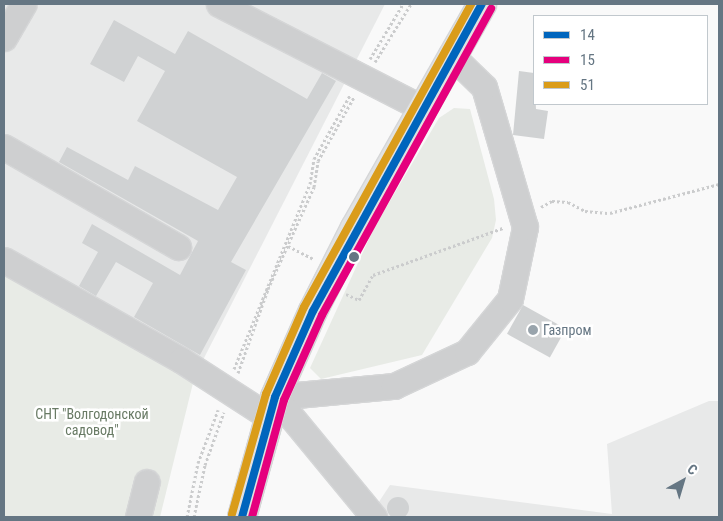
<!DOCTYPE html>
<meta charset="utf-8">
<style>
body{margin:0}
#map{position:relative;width:723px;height:521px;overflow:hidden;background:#f9f9f9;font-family:"Roboto Condensed",sans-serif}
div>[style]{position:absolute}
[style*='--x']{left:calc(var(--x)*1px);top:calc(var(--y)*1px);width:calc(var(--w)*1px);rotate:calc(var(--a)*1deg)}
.built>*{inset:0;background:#e8e9e9}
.green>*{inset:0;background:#e8ebe6}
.building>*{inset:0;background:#d0d2d3;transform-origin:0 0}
.round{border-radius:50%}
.path>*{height:3px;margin-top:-1.5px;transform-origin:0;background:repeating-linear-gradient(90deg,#cbcccd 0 2.5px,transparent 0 5px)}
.roads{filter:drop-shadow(1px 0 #d5d6d7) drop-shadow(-1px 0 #d5d6d7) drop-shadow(0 1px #d5d6d7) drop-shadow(0 -1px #d5d6d7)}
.minor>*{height:25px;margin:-12.5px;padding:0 12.5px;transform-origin:12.5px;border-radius:12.5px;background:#cecfd0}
.major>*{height:28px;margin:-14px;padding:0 14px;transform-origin:14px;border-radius:14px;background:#e1e2e2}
.bus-1>*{height:8px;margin:-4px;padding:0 4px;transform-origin:4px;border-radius:4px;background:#0065bd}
.bus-2>*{height:8px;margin:-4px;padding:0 4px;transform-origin:4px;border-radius:4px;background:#e5007d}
.bus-3>*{height:8px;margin:-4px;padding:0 4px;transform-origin:4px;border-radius:4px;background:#da9c1a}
.dots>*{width:14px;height:14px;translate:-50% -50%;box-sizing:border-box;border:2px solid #fff;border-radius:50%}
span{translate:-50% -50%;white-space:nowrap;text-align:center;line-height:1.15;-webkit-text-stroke:5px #fff;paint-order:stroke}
.poi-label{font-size:14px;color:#657683}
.left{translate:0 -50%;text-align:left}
.park-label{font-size:14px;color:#687a64}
.frame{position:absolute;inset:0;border:5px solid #657683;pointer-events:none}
.legend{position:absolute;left:533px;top:15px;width:175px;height:90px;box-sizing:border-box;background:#fff;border:1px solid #c1c8cd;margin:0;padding:6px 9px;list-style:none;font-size:15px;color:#657683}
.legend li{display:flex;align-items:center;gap:10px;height:25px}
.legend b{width:25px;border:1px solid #c1c8cd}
.north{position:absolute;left:658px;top:456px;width:50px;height:50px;-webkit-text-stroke:4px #fff;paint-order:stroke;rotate:39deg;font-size:14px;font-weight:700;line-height:20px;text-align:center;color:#657683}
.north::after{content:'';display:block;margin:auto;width:18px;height:22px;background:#657683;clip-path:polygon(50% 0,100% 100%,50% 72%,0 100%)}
</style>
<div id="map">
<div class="built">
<div style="clip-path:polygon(4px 4px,385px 4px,202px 362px,4px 250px)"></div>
<div style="clip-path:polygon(709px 401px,719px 401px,719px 517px,369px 517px,390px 485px,612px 514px,607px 444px)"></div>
</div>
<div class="green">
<div style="clip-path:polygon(454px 108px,470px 109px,494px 199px,496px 220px,492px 238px,422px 355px,321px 379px,310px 368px,374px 228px,439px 118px)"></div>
<div style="clip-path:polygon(4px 270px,194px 379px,160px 517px,4px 517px)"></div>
</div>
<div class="building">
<div style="clip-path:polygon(114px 20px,175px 54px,188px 31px,307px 99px,322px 73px,336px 81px,231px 262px,246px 270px,200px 355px,134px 317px,153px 283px,116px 262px,96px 296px,79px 286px,98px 252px,82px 243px,92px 224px,180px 275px,198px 241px,59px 162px,67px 147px,128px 180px,135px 166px,218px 210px,237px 177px,137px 121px,165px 71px,138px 56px,124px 82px,90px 64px)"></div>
<div style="clip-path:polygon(519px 71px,534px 73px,536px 109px,548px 111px,544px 139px,513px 135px)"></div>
<div style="left:523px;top:305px;width:49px;height:33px;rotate:29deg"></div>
<div class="round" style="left:387px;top:497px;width:22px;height:22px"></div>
</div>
<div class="path">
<div style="--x:370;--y:59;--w:64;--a:-59"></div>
<div style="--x:375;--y:62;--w:68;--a:-58.2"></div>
<div style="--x:541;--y:207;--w:13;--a:-29"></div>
<div style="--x:552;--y:201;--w:16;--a:4"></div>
<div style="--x:568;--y:202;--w:19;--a:28"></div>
<div style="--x:585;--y:211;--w:25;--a:5"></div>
<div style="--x:610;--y:213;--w:113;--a:-14.9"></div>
<div style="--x:288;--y:246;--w:29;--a:27"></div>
<div style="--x:346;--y:294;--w:14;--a:25"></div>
<div style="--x:359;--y:300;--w:29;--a:-61"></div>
<div style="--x:373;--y:275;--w:138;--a:-19.9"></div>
<div style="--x:234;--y:369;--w:200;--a:-67.7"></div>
<div style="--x:310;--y:184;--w:25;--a:-81"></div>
<div style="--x:314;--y:159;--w:73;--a:-60.6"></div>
<div style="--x:238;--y:373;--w:89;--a:-70.3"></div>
<div style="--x:268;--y:289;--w:112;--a:-65.7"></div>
<div style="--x:314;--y:187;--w:26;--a:-81"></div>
<div style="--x:318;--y:161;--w:73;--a:-60.6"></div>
<div style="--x:187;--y:517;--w:55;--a:-78.5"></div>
<div style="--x:198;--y:463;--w:57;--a:-69.3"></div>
<div style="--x:194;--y:517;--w:53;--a:-78.1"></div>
<div style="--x:205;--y:465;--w:56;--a:-70.3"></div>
</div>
<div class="roads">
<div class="minor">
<div style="--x:219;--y:4;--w:228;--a:27.1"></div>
<div style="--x:4;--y:38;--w:39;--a:-60"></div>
<div style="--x:4;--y:147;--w:201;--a:29.9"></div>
<div style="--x:4;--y:260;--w:203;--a:29.5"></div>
<div style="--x:181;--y:360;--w:105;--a:32.9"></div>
<div style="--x:275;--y:397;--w:120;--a:-5.3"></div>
<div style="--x:394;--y:386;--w:81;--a:-25"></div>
<div style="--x:467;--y:352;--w:68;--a:-50.9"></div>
<div style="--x:510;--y:299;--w:74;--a:-78.2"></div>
<div style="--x:525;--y:227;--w:146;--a:-106.3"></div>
<div style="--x:484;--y:87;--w:46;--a:-135.9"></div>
<div style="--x:275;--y:397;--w:156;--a:50.5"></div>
<div style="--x:138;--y:517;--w:36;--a:-76"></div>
</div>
<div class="major">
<div style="--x:242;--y:517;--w:124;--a:-74.6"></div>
<div style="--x:275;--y:397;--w:94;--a:-66.2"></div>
<div style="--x:313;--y:311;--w:93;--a:-63.2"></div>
<div style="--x:355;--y:228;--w:257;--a:-60.4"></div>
</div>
</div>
<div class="bus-1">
<div style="--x:242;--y:517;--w:124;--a:-74.6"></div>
<div style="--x:275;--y:397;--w:94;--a:-66.2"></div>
<div style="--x:313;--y:311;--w:350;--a:-61.2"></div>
</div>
<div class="bus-2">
<div style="--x:252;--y:517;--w:121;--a:-74.7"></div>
<div style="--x:284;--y:400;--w:93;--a:-65.9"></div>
<div style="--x:322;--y:315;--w:350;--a:-61.1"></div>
</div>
<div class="bus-3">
<div style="--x:232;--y:514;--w:125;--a:-74.2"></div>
<div style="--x:266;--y:394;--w:95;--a:-66.4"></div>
<div style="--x:304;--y:307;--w:346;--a:-61.1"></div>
</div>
<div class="dots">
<div style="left:354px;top:257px;background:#657683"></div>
<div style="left:533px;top:330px;background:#99a4ac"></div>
</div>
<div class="poi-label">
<span class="left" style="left:543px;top:330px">Газпром</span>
</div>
<div class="park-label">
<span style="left:92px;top:422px">СНТ "Волгодонской<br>садовод"</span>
</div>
<div class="frame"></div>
<ul class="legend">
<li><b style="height:6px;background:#0065bd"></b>14</li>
<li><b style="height:6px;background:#e5007d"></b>15</li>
<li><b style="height:6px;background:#da9c1a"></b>51</li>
</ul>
<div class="north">С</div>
</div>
